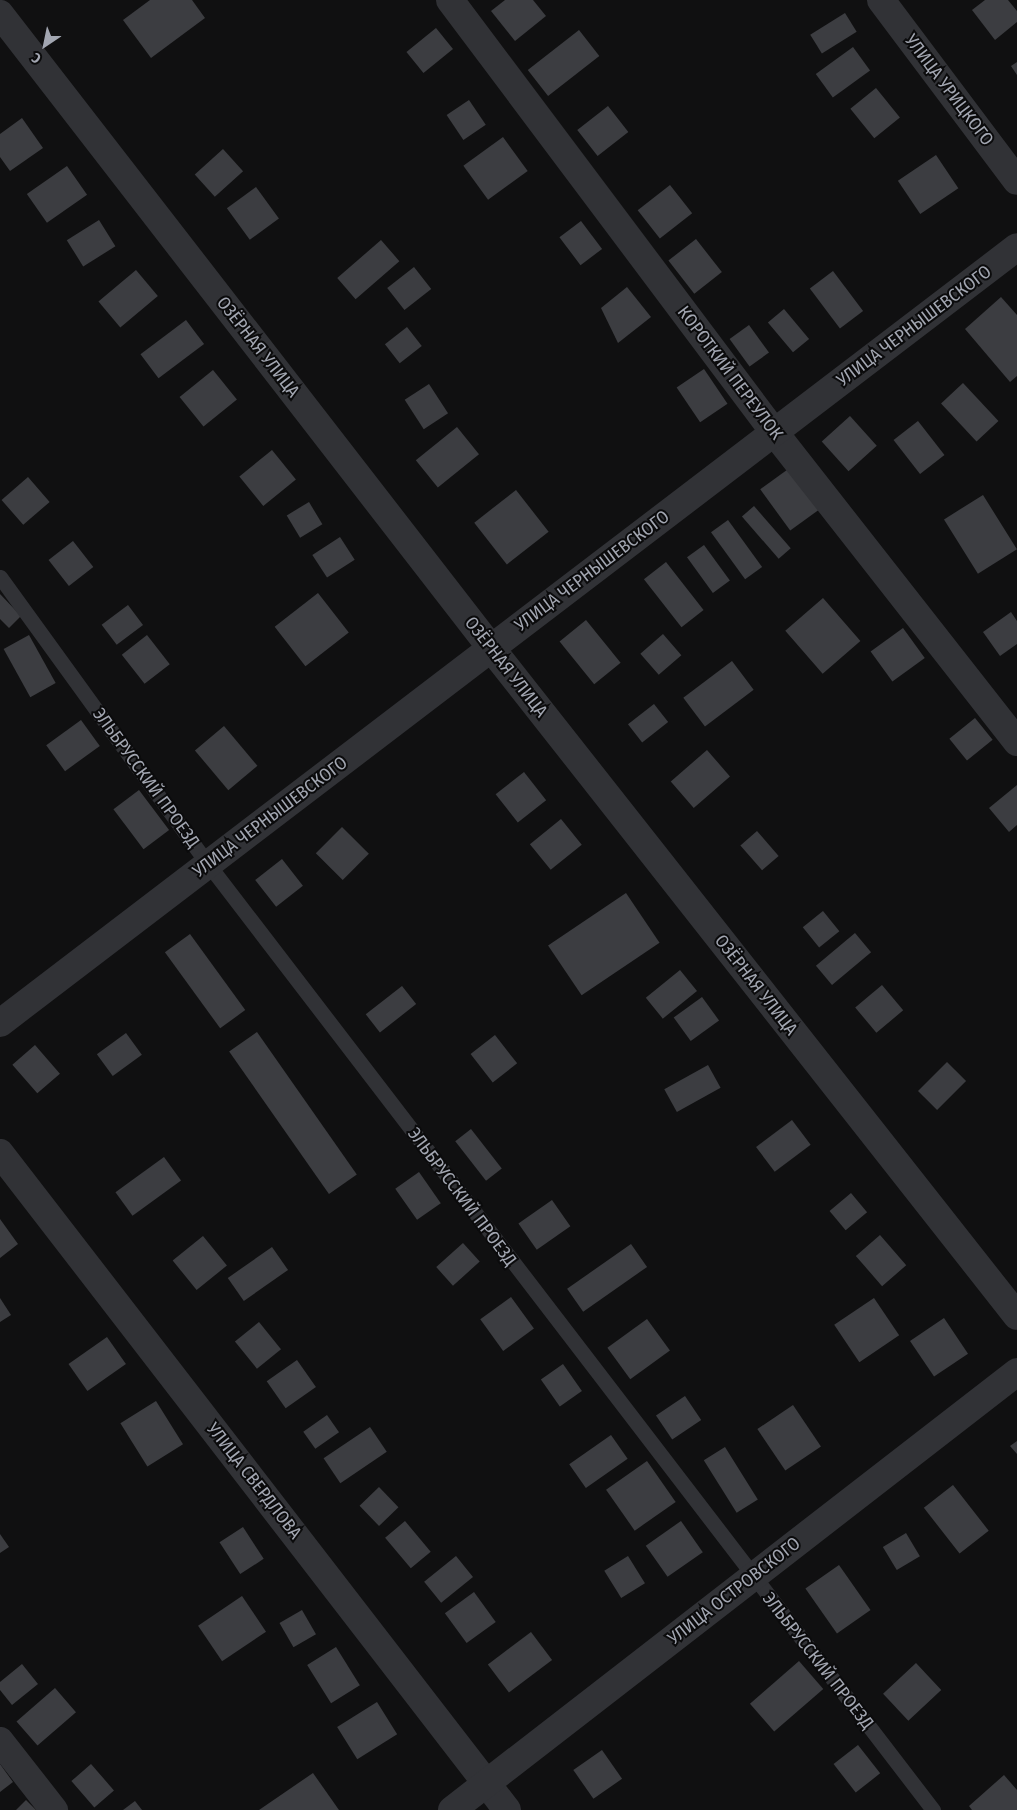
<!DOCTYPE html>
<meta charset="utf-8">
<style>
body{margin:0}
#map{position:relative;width:1017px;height:1810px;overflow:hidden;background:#101011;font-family:"Fira Sans Condensed",sans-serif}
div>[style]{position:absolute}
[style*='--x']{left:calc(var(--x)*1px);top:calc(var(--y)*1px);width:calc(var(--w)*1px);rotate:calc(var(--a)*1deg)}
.building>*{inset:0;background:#3c3d41;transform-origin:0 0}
.lane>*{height:15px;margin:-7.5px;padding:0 7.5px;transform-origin:7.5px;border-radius:7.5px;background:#313236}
.street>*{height:28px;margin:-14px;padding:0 14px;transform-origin:14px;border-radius:14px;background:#313236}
span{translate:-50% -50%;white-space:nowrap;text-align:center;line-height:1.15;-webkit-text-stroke:4px #0b0b0c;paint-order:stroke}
.street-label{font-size:18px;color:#a2a6b1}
.north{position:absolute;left:20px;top:20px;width:50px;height:50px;-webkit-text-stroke:4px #0b0b0c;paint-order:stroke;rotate:214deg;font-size:14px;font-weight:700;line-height:20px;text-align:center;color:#a2a6b1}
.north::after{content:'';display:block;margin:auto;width:18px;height:22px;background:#a2a6b1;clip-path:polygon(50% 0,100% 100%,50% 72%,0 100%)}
</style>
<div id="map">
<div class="building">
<div style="clip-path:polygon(150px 0,192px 0,205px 18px,151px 58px,123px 20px)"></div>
<div style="clip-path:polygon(505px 0,533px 0,546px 16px,515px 41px,491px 11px)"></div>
<div style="clip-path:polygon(985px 0,1008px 0,1017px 11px,1017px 22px,995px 40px,972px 10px)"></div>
<div style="left:845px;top:13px;width:22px;height:41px;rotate:58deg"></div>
<div style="left:436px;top:28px;width:27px;height:38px;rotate:51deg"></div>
<div style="left:579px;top:30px;width:33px;height:65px;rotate:52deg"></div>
<div style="left:853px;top:47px;width:29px;height:46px;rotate:54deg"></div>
<div style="clip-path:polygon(1017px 62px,1017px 75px,1011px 66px)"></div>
<div style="left:876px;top:88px;width:38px;height:33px;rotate:51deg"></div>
<div style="left:469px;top:100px;width:30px;height:27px;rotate:56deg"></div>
<div style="left:608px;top:106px;width:33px;height:39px;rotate:52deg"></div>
<div style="clip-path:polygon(22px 118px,43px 148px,10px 171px,0 157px,0 134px)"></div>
<div style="left:503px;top:137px;width:42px;height:49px;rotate:54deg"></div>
<div style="left:223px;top:149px;width:30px;height:38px;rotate:48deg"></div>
<div style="left:936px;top:155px;width:40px;height:46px;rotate:56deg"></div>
<div style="left:67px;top:166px;width:35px;height:49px;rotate:55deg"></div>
<div style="left:670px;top:185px;width:36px;height:41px;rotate:52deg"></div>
<div style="left:256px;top:187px;width:39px;height:36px;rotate:54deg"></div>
<div style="left:99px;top:220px;width:31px;height:38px;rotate:58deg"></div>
<div style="left:581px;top:221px;width:35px;height:27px;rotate:53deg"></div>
<div style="left:696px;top:239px;width:42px;height:35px;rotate:52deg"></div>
<div style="left:381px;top:240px;width:28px;height:58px;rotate:49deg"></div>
<div style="left:414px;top:267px;width:28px;height:34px;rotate:52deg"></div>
<div style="left:136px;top:270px;width:34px;height:49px;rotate:50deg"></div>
<div style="left:833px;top:271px;width:50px;height:29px;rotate:53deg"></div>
<div style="clip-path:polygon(627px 287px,651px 317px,618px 343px,601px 308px)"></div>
<div style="clip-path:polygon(1001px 297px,1017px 315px,1017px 376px,1010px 382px,965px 329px)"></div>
<div style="left:784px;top:309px;width:39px;height:21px;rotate:50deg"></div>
<div style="left:186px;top:320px;width:30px;height:57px;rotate:53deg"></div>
<div style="left:749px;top:325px;width:34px;height:24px;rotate:54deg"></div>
<div style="left:407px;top:327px;width:24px;height:28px;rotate:52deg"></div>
<div style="left:704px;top:369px;width:42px;height:33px;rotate:56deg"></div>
<div style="left:213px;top:370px;width:38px;height:43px;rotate:51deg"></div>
<div style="left:963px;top:383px;width:52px;height:30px;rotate:47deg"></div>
<div style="left:429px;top:384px;width:35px;height:29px;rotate:57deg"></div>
<div style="left:850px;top:416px;width:40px;height:38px;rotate:48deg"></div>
<div style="left:918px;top:421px;width:43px;height:31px;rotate:52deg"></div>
<div style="left:457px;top:427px;width:35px;height:53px;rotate:51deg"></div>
<div style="left:272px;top:450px;width:38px;height:42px;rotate:51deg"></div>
<div style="left:791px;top:467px;width:51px;height:38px;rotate:54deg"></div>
<div style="left:28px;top:477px;width:33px;height:35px;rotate:49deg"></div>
<div style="left:516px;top:490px;width:53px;height:53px;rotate:52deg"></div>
<div style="left:983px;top:495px;width:64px;height:46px;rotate:58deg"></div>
<div style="left:309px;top:502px;width:26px;height:26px;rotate:59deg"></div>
<div style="left:754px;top:506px;width:56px;height:16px;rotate:49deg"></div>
<div style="left:728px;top:520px;width:58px;height:21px;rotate:54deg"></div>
<div style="left:340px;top:537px;width:27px;height:33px;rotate:57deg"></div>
<div style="left:73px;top:541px;width:33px;height:31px;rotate:52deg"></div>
<div style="left:704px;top:545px;width:44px;height:21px;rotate:54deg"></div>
<div style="left:666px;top:562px;width:61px;height:28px;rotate:52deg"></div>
<div style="left:318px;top:593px;width:50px;height:55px;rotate:52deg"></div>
<div style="clip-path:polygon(0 594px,21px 616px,9px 628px,0 619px)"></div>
<div style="left:823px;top:598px;width:57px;height:50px;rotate:49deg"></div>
<div style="left:128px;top:605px;width:25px;height:33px;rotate:53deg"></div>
<div style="clip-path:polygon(1011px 612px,1017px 621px,1017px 644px,1000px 656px,983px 632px)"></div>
<div style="left:586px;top:620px;width:55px;height:34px;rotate:51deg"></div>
<div style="left:903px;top:628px;width:37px;height:40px;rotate:54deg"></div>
<div style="left:663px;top:634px;width:28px;height:30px;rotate:49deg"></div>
<div style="left:29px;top:635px;width:55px;height:29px;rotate:61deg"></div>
<div style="left:147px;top:635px;width:37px;height:32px;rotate:52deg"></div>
<div style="left:732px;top:661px;width:36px;height:61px;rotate:53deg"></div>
<div style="left:654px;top:704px;width:23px;height:33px;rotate:52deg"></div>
<div style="left:975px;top:718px;width:28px;height:33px;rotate:51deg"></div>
<div style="left:81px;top:720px;width:32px;height:43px;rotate:54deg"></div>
<div style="left:224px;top:726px;width:52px;height:38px;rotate:50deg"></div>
<div style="left:707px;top:750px;width:35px;height:48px;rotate:49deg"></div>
<div style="left:524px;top:772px;width:36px;height:36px;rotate:52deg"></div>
<div style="clip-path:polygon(1017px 785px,1017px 825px,1009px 832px,989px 808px)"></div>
<div style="left:139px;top:790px;width:50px;height:32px;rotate:53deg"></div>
<div style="left:561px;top:819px;width:33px;height:40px;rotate:51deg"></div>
<div style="left:342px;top:827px;width:38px;height:37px;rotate:45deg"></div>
<div style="left:757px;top:831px;width:33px;height:22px;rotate:49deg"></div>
<div style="left:282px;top:859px;width:34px;height:34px;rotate:52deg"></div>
<div style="left:626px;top:893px;width:60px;height:94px;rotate:56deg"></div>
<div style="left:823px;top:911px;width:26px;height:26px;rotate:51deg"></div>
<div style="left:855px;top:933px;width:25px;height:51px;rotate:50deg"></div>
<div style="left:190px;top:934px;width:94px;height:31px;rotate:54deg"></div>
<div style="left:680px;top:970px;width:27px;height:44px;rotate:51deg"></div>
<div style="left:882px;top:985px;width:33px;height:35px;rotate:50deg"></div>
<div style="left:402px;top:986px;width:23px;height:46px;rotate:52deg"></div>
<div style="left:702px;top:997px;width:29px;height:35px;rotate:54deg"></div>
<div style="left:257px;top:1032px;width:174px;height:34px;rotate:55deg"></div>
<div style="left:126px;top:1033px;width:27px;height:36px;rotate:54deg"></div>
<div style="left:495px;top:1035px;width:36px;height:31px;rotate:52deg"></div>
<div style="left:35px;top:1045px;width:38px;height:30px;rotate:49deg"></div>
<div style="left:947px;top:1062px;width:27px;height:41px;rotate:45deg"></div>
<div style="left:708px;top:1065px;width:26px;height:50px;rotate:61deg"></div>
<div style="left:792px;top:1120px;width:31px;height:45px;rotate:53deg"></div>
<div style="left:471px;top:1129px;width:50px;height:20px;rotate:52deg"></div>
<div style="left:164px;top:1157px;width:29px;height:60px;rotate:54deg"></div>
<div style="left:419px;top:1172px;width:38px;height:29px;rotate:55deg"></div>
<div style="left:851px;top:1193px;width:25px;height:28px;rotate:50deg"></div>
<div style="left:552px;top:1200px;width:32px;height:41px;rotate:55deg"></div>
<div style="clip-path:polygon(0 1219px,18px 1244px,0 1258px)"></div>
<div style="left:880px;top:1235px;width:40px;height:32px;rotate:49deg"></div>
<div style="left:203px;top:1236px;width:38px;height:39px;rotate:51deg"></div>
<div style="left:463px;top:1243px;width:25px;height:36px;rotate:48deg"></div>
<div style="left:631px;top:1244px;width:28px;height:78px;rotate:55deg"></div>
<div style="left:272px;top:1247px;width:28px;height:54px;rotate:55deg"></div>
<div style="left:511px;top:1297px;width:39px;height:38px;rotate:54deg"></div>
<div style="clip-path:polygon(0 1298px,11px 1315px,0 1322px)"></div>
<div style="left:874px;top:1298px;width:45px;height:48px;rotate:56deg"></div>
<div style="left:944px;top:1318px;width:43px;height:41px;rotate:56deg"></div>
<div style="left:647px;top:1319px;width:39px;height:49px;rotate:54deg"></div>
<div style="left:259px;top:1322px;width:35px;height:31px;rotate:51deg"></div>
<div style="left:107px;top:1337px;width:33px;height:47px;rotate:55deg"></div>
<div style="left:297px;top:1360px;width:33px;height:37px;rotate:55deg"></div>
<div style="left:563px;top:1364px;width:33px;height:27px;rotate:55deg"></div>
<div style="left:685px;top:1396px;width:29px;height:35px;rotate:56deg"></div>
<div style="left:156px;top:1401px;width:51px;height:42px;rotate:58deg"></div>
<div style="left:793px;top:1405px;width:50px;height:43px;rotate:56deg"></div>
<div style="left:327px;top:1415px;width:21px;height:29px;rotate:55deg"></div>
<div style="left:370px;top:1427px;width:30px;height:56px;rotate:56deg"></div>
<div style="left:611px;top:1435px;width:29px;height:51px;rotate:55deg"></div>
<div style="clip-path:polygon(1017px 1441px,1017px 1454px,1010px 1446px)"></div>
<div style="left:725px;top:1447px;width:62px;height:25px;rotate:58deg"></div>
<div style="left:647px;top:1461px;width:50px;height:50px;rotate:55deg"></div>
<div style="left:953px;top:1485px;width:58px;height:37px;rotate:52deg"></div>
<div style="left:379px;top:1487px;width:28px;height:27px;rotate:46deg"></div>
<div style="left:405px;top:1521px;width:40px;height:26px;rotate:50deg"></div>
<div style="left:681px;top:1521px;width:38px;height:43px;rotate:55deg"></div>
<div style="left:243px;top:1527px;width:38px;height:28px;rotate:57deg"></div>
<div style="left:906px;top:1533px;width:27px;height:27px;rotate:59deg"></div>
<div style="clip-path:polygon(0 1534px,9px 1547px,0 1553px)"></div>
<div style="left:456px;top:1556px;width:27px;height:41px;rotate:51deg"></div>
<div style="left:628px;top:1556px;width:32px;height:28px;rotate:58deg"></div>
<div style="left:839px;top:1565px;width:55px;height:41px;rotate:55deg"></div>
<div style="left:474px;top:1592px;width:37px;height:36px;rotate:54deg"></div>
<div style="left:242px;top:1596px;width:43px;height:53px;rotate:56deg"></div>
<div style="left:302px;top:1610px;width:28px;height:26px;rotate:60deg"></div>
<div style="left:531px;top:1632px;width:35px;height:54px;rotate:53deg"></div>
<div style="left:336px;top:1647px;width:45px;height:34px;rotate:58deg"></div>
<div style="left:799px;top:1661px;width:37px;height:65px;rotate:49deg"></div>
<div style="left:916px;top:1663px;width:37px;height:45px;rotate:47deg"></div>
<div style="clip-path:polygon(22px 1664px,38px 1684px,12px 1705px,0 1690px,0 1682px)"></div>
<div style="left:55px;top:1688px;width:32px;height:51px;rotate:49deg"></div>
<div style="left:377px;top:1702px;width:38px;height:47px;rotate:58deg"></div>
<div style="left:858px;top:1745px;width:36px;height:31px;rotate:52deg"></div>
<div style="left:602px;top:1750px;width:35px;height:35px;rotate:55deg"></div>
<div style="clip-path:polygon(0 1764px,13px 1782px,0 1792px)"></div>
<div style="left:91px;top:1764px;width:35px;height:26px;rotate:49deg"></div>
<div style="clip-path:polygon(313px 1773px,339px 1810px,259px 1810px)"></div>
<div style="clip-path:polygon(1004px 1775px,1017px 1790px,1017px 1810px,972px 1810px,969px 1806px)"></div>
<div style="clip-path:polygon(26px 1800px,36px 1810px,16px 1810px)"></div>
<div style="clip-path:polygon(135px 1801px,142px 1810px,123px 1810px)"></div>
</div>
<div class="lane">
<div style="--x:0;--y:577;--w:354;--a:54.1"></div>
<div style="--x:208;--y:864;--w:1192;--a:52.53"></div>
</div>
<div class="street">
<div style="--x:450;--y:0;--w:540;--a:53.13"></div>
<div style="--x:774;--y:432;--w:394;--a:51.9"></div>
<div style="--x:881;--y:0;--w:226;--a:53.1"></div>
<div style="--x:0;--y:14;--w:802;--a:52.24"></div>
<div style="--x:491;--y:648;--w:850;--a:51.78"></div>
<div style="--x:0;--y:1023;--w:1279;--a:-37.34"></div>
<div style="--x:0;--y:1153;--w:830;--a:52.34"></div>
<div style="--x:0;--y:1741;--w:88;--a:52"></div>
<div style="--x:452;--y:1810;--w:715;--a:-37.78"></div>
</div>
<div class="street-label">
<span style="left:949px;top:90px;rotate:53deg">УЛИЦА УРИЦКОГО</span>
<span style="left:914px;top:326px;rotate:-37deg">УЛИЦА ЧЕРНЫШЕВСКОГО</span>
<span style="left:258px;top:347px;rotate:52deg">ОЗЁРНАЯ УЛИЦА</span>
<span style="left:730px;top:373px;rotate:53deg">КОРОТКИЙ ПЕРЕУЛОК</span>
<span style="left:592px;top:571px;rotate:-37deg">УЛИЦА ЧЕРНЫШЕВСКОГО</span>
<span style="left:506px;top:667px;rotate:52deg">ОЗЁРНАЯ УЛИЦА</span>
<span style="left:146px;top:778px;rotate:54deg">ЭЛЬБРУССКИЙ ПРОЕЗД</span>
<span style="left:270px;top:817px;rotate:-37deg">УЛИЦА ЧЕРНЫШЕВСКОГО</span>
<span style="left:756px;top:985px;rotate:52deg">ОЗЁРНАЯ УЛИЦА</span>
<span style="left:462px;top:1197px;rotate:53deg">ЭЛЬБРУССКИЙ ПРОЕЗД</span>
<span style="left:254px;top:1481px;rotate:52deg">УЛИЦА СВЕРДЛОВА</span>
<span style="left:734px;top:1591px;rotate:-38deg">УЛИЦА ОСТРОВСКОГО</span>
<span style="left:818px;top:1661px;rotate:52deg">ЭЛЬБРУССКИЙ ПРОЕЗД</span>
</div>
<div class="north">С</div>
</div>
